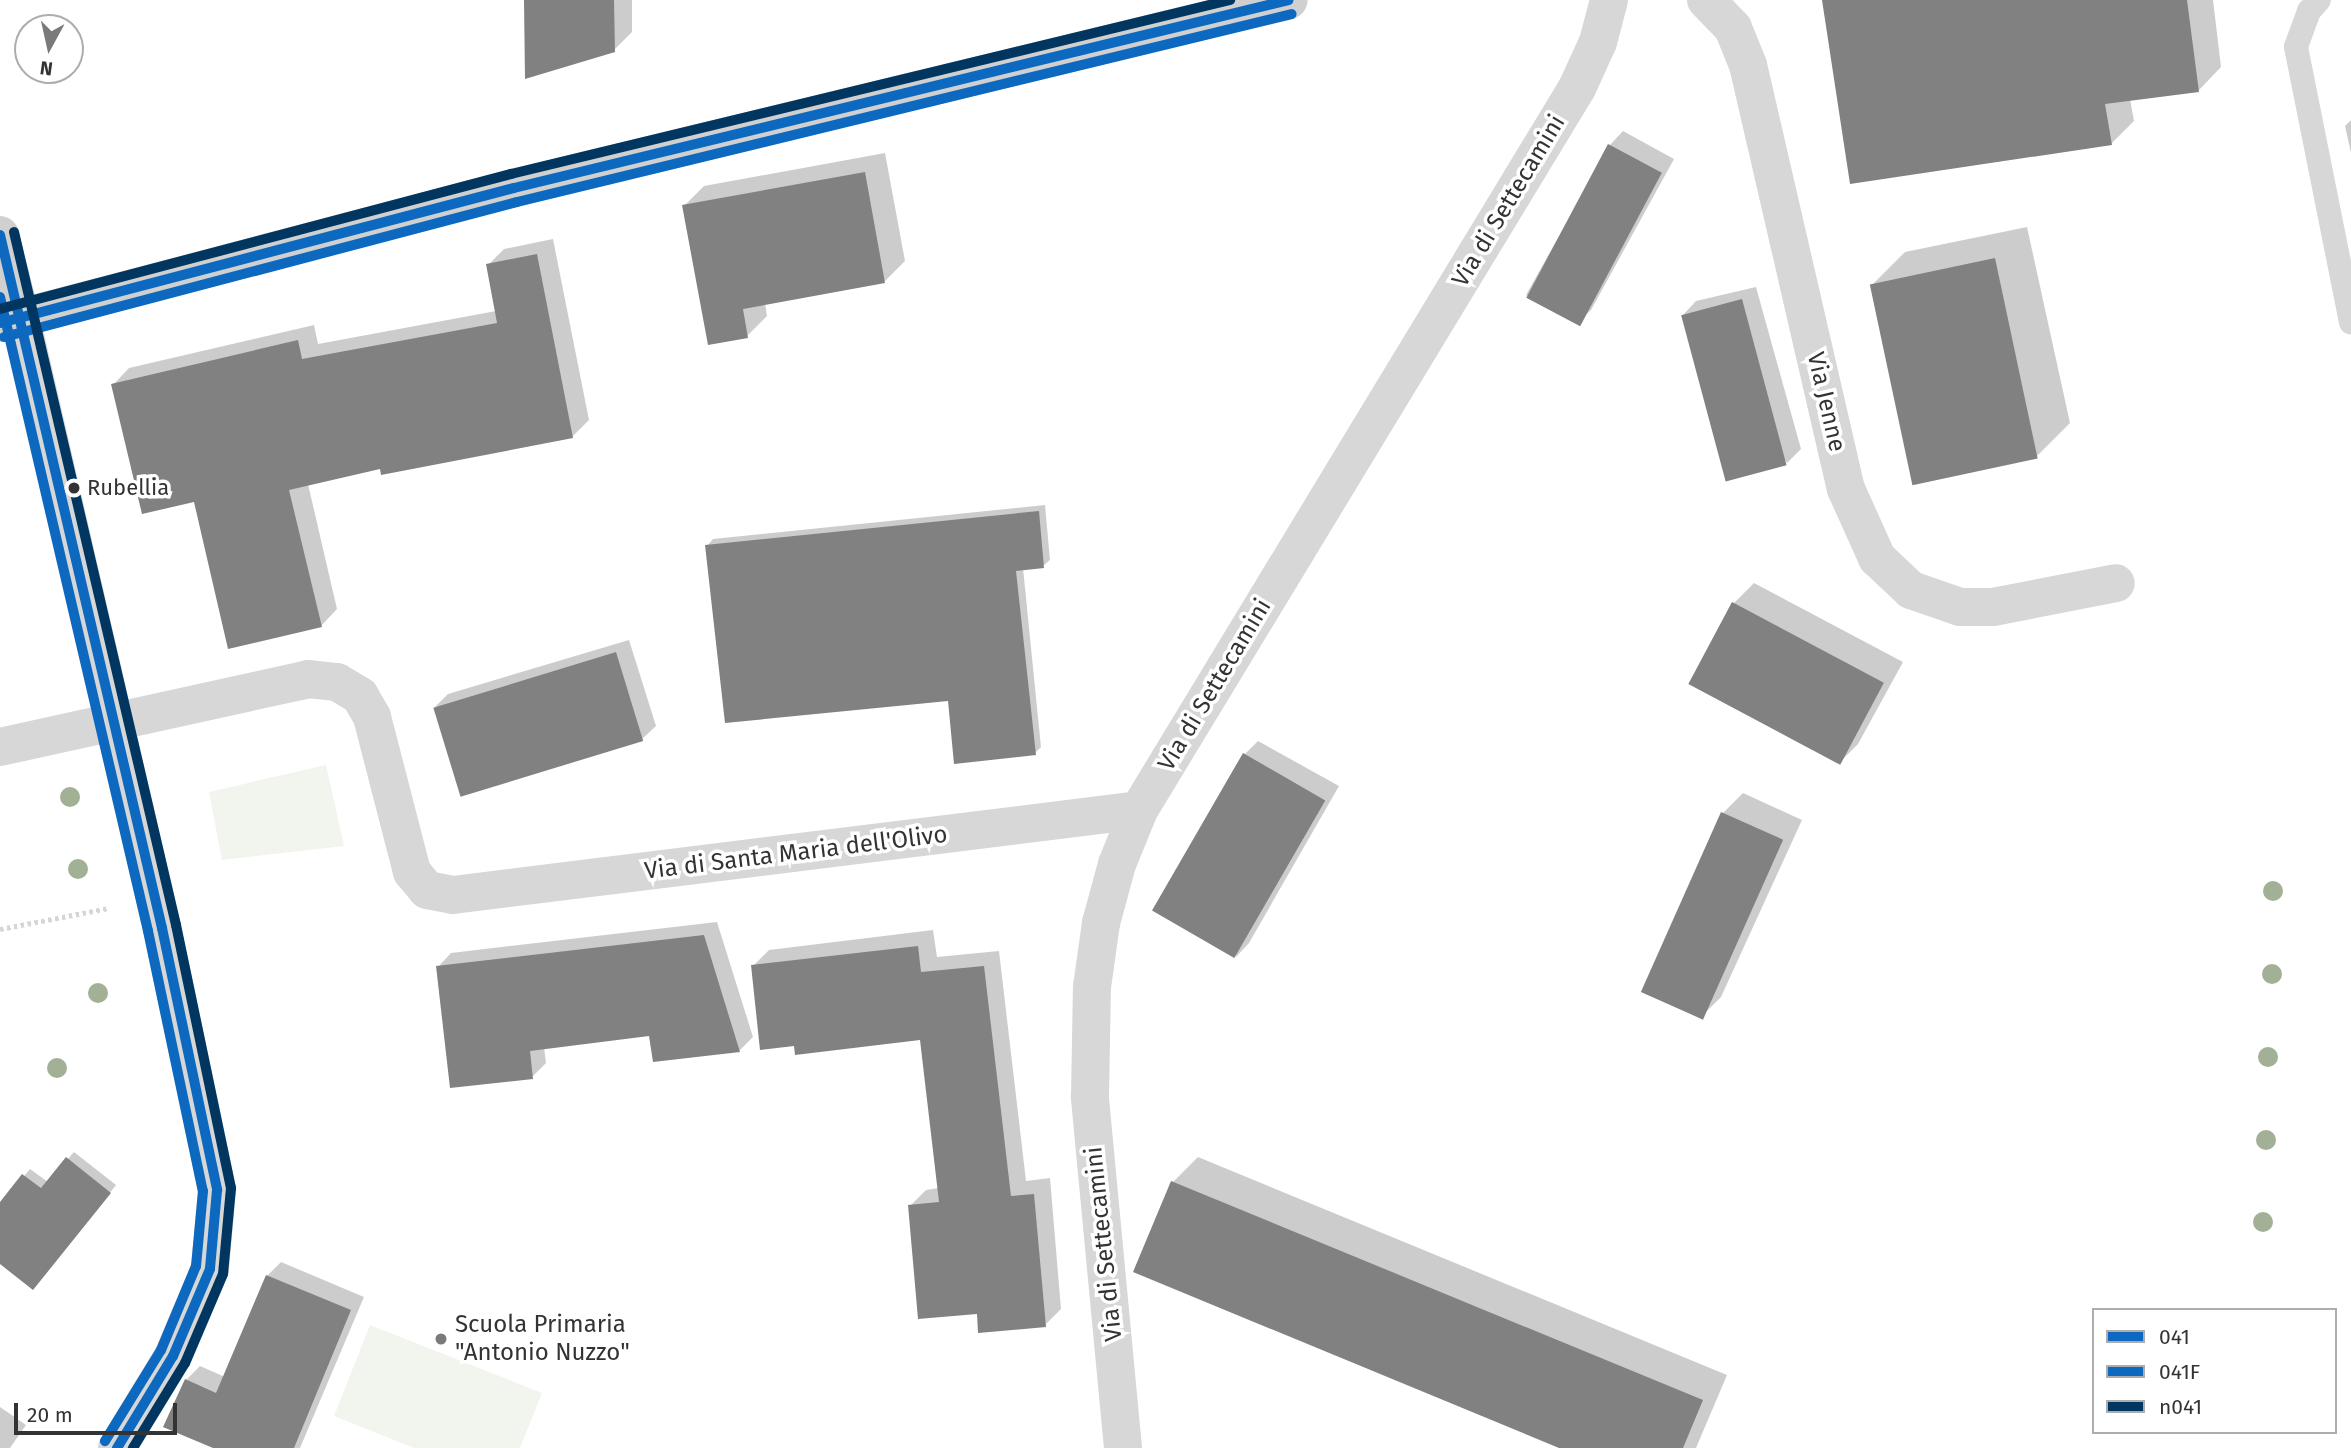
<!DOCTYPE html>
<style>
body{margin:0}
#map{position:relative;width:2351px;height:1448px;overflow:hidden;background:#fff;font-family:"Fira Sans",sans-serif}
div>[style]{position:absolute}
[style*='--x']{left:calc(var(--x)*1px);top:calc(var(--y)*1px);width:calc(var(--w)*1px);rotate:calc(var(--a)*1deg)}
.green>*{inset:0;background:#f1f5ed}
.shadow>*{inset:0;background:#0003}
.building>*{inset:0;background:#818181;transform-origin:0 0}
.path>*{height:4.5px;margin-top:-2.25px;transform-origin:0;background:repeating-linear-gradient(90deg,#d6d6d6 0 3.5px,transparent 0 7px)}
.lane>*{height:24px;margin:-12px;padding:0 12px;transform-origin:12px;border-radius:12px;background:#d7d7d7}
.street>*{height:38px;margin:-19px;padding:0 19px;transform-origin:19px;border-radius:19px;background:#d7d7d7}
.secondary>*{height:38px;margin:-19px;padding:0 19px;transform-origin:19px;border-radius:19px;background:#d0d0d0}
.bus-1>*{height:10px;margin:-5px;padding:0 5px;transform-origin:5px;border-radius:5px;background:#0c69bf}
.bus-2>*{height:10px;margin:-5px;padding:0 5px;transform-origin:5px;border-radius:5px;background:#0c69bf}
.bus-3>*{height:10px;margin:-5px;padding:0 5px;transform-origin:5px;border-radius:5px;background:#00365f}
.trees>*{width:20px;height:20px;margin:-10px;border-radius:50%;background:#a2b095}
.dots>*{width:19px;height:19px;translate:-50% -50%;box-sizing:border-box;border:4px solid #fff;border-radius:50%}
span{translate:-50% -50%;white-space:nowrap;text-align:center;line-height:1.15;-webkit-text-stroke:7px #fff;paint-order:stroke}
.bus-label{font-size:22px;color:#333}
.left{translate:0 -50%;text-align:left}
.street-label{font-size:24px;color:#333}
.poi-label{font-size:24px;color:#333}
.legend{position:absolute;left:2092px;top:1308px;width:245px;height:126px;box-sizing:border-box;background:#fff;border:2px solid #adadad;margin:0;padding:9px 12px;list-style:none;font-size:21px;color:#333}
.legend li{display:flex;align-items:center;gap:14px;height:35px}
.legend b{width:35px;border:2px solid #adadad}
.north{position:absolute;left:14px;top:14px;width:70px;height:70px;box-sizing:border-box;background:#fff;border:2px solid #adadad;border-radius:50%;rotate:188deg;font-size:19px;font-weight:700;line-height:28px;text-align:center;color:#333}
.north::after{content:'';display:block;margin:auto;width:24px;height:32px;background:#7a7a7a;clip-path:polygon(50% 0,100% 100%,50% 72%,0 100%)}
.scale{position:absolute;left:14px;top:1403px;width:163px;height:32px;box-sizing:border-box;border:4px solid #333;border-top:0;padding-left:9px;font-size:21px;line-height:24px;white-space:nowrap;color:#333;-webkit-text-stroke:5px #fff;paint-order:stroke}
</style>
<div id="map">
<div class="green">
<div style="clip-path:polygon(326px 765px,344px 846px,222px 860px,209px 792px)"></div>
<div style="clip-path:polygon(370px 1325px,542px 1393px,520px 1448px,414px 1448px,334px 1416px)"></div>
</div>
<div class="shadow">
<div style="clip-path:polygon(526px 0,632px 0,632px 32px,614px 50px)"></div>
<div style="clip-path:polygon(1824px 0,2213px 0,2221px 67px,2199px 90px,2130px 99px,2134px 121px,2111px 144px)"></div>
<div style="clip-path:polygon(2351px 120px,2351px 153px,2345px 126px)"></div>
<div style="clip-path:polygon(1623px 131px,1674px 159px,1591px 310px,1577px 323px,1526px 295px,1610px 145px)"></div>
<div style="clip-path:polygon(885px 153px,905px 261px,885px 281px,765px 303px,767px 316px,747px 336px,684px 206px,704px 186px)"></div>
<div style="clip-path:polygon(2027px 227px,2070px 423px,2037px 456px,1872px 285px,1905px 252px)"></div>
<div style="clip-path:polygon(553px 239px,589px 420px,572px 437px,381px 467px,308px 484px,337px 609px,321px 626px,195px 500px,113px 385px,129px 368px,314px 325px,318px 344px,496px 311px,488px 265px,504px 249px)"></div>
<div style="clip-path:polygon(1756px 287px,1801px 449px,1787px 463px,1683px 315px,1696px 301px)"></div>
<div style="clip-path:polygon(1045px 505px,1050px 560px,1043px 566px,1023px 568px,1041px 747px,1035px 753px,707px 546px,713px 539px)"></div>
<div style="clip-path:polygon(1754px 583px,1903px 662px,1858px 744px,1839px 763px,1691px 683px,1734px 603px)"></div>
<div style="clip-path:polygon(629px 640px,656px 726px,642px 739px,435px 707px,448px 694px)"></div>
<div style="clip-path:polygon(1258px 741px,1339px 786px,1249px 943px,1236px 957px,1245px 754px)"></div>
<div style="clip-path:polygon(1743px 793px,1802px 820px,1721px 997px,1701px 1017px,1723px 813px)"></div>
<div style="clip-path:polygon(717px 922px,753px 1037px,740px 1050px,654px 1061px,651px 1035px,544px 1047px,546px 1063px,532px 1077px,438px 967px,451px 953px)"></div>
<div style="clip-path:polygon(933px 930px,937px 957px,999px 951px,1026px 1181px,1050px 1178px,1061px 1309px,1045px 1325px,979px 1312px,910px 1206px,926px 1190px,939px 1188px,922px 1038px,795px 1044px,753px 966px,769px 950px)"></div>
<div style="clip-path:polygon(74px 1152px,116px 1185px,39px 1282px,0 1261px,0 1205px,30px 1169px,48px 1182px)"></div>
<div style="clip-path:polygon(1198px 1157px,1727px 1375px,1696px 1448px,1562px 1448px,1173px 1182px)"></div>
<div style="clip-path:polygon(281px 1262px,364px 1297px,300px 1448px,218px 1448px,186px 1380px,200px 1366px,225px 1377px,267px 1276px)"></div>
<div style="clip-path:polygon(0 1407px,26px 1425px,10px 1448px,0 1448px)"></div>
</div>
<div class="building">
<div style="clip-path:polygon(524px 0,614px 0,615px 52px,525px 79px)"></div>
<div style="clip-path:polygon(1822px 0,2187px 0,2199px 92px,2105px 104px,2112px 145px,1850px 184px)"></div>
<div style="left:1608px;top:144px;width:61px;height:174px;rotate:28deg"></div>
<div style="clip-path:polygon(865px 172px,885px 283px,743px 309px,748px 338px,708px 345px,682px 205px)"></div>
<div style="clip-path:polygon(537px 254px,573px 438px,381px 475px,380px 469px,289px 490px,322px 627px,228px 649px,194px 502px,142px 514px,111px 384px,298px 340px,302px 359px,497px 323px,486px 264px)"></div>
<div style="left:1995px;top:258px;width:205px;height:128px;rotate:78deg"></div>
<div style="left:1742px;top:299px;width:172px;height:63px;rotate:75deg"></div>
<div style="clip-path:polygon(1039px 511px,1044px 568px,1016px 571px,1036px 755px,954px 764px,948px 701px,725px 723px,705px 545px)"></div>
<div style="left:1732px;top:602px;width:172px;height:93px;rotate:28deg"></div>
<div style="left:616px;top:652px;width:93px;height:191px;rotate:73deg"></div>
<div style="left:1243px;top:753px;width:95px;height:182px;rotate:30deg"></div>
<div style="left:1721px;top:812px;width:68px;height:197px;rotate:24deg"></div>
<div style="clip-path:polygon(704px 935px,740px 1052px,653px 1062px,649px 1036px,530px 1051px,533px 1079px,450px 1088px,436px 966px)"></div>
<div style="clip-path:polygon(918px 946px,921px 972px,984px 966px,1011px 1196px,1034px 1194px,1046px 1327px,978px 1333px,977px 1314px,918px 1319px,908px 1205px,939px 1202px,920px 1040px,795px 1055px,794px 1046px,760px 1050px,751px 965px)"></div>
<div style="clip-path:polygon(66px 1157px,111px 1193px,33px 1290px,0 1264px,0 1202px,22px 1174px,41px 1188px)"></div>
<div style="clip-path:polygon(1171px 1181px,1703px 1400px,1683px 1448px,1559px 1448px,1133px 1272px)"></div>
<div style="clip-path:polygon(266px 1275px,351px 1310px,294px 1448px,213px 1448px,163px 1427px,185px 1379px,216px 1393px)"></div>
</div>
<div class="path">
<div style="--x:0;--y:929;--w:111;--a:-10.9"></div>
</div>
<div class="lane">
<div style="--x:2319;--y:0;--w:15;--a:132"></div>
<div style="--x:2309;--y:11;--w:38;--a:110"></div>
<div style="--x:2296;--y:47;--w:281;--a:78.7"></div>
</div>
<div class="street">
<div style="--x:1706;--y:0;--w:39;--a:46"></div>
<div style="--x:1733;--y:28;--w:40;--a:68"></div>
<div style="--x:1748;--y:65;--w:435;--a:77"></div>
<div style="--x:1846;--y:489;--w:76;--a:65.8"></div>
<div style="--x:1877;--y:558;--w:47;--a:43.3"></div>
<div style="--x:1911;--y:590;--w:52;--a:19.1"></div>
<div style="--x:1960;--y:607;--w:33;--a:0"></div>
<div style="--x:1993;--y:607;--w:125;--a:-11"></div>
<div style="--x:21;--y:318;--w:626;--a:76.98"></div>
<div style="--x:162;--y:928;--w:268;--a:78.1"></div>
<div style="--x:217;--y:1190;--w:79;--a:95.1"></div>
<div style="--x:210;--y:1269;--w:95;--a:113"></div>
<div style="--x:173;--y:1356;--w:108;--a:121.3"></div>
<div style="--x:0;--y:747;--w:315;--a:-12.4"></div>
<div style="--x:308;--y:679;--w:29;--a:6"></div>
<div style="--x:337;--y:682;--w:27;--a:31"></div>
<div style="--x:360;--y:696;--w:24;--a:60"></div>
<div style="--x:372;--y:717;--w:160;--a:75.5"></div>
<div style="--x:412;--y:872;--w:23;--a:50"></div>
<div style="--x:427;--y:890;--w:26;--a:11"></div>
<div style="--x:453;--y:895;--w:691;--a:-7.06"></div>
<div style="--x:1123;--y:1448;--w:353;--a:-95.4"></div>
<div style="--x:1090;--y:1097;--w:110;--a:-89"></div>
<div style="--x:1092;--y:987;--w:65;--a:-82"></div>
<div style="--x:1101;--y:923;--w:61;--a:-74.8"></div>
<div style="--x:1117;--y:864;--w:58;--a:-67.8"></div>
<div style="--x:1139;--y:810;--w:844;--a:-58.76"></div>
<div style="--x:1577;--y:88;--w:51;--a:-65.5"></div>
<div style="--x:1598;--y:42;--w:43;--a:-75.3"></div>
</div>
<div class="secondary">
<div style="--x:0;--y:235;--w:86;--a:75.8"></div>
<div style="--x:0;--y:323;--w:531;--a:-14.72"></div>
<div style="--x:514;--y:188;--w:797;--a:-13.64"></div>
</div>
<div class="bus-1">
<div style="--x:0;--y:235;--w:712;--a:76.84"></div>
<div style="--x:162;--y:928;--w:268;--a:78.1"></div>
<div style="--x:217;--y:1190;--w:79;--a:95.1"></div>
<div style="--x:210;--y:1269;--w:95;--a:113"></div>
<div style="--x:173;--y:1356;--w:108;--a:121.3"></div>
<div style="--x:0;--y:323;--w:531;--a:-14.72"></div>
<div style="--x:514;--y:188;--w:797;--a:-13.64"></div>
</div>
<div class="bus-2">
<div style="--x:0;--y:297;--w:651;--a:76.86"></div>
<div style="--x:148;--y:931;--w:266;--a:78.1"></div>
<div style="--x:203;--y:1191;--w:75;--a:95.3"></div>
<div style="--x:196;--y:1266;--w:91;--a:112.6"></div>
<div style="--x:161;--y:1350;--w:107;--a:121.6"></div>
<div style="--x:4;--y:337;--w:530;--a:-14.74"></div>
<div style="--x:517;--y:202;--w:797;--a:-13.64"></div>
</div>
<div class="bus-3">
<div style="--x:14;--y:232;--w:712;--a:76.84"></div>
<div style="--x:176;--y:925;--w:269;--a:78.2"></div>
<div style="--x:231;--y:1188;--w:86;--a:95.3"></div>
<div style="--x:223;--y:1274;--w:97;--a:113.1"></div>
<div style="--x:185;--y:1363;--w:100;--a:121.5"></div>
<div style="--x:0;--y:309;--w:529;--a:-14.8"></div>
<div style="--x:511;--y:174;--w:740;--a:-13.6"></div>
</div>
<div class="trees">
<div style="left:70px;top:797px"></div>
<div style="left:78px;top:869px"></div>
<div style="left:2273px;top:891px"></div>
<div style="left:2272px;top:974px"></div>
<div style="left:98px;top:993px"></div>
<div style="left:2268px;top:1057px"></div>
<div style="left:57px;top:1068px"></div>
<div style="left:2266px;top:1140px"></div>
<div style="left:2263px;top:1222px"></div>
</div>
<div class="dots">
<div style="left:74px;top:488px;background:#333"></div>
<div style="left:441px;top:1339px;background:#7a7a7a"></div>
</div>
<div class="bus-label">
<span class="left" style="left:87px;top:488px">Rubellia</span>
</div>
<div class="street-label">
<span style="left:1509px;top:201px;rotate:-59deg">Via di Settecamini</span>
<span style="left:1826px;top:402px;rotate:77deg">Via Jenne</span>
<span style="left:1215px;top:685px;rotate:-59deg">Via di Settecamini</span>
<span style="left:796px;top:853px;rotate:-7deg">Via di Santa Maria dell'Olivo</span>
<span style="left:1104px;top:1244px;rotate:-96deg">Via di Settecamini</span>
</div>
<div class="poi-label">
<span class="left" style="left:455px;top:1339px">Scuola Primaria<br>"Antonio Nuzzo"</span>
</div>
<ul class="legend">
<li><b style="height:9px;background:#0c69bf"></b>041</li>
<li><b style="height:9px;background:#0c69bf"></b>041F</li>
<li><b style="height:9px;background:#00365f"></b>n041</li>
</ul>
<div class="north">N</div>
<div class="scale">20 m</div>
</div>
